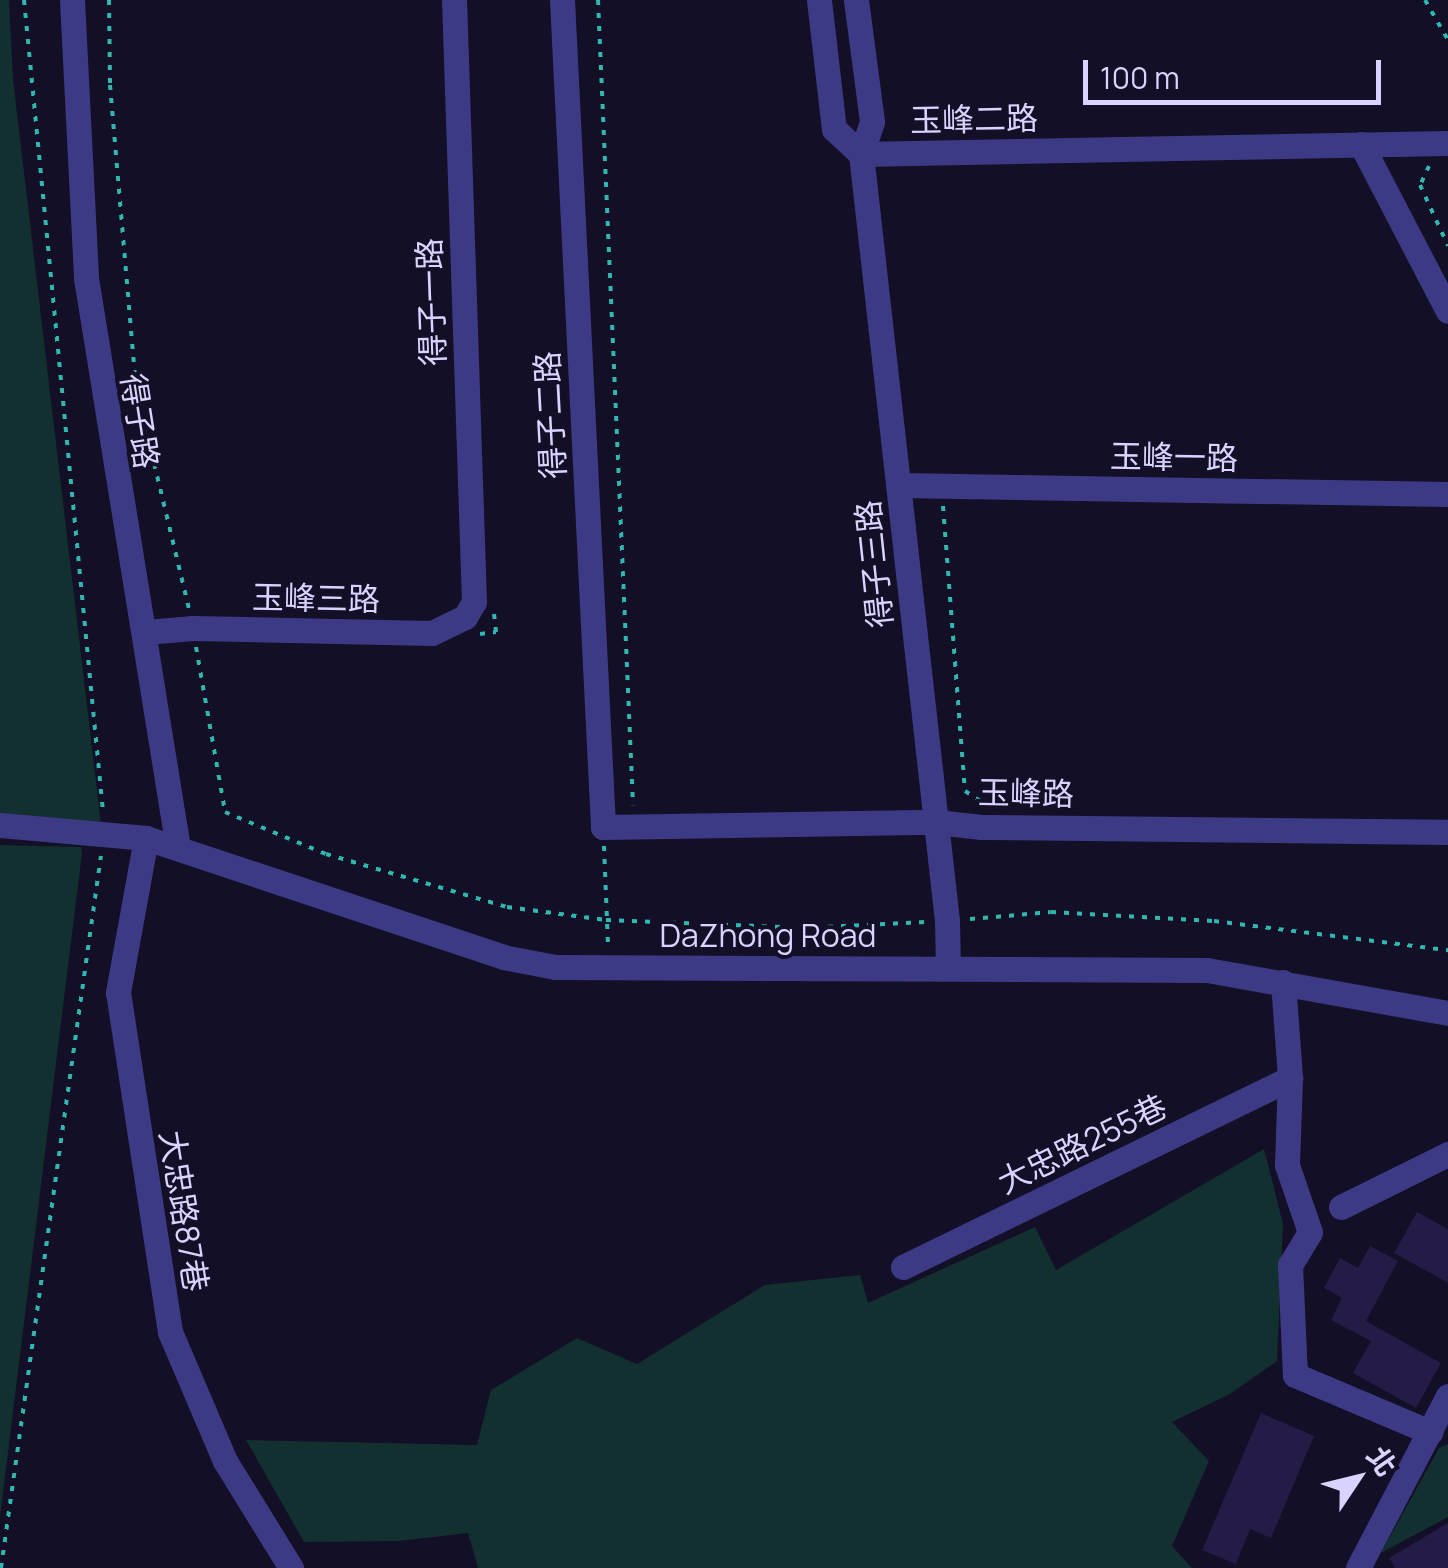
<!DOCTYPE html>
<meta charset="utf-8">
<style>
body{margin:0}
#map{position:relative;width:1448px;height:1568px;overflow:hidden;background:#130f26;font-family:Manrope,"Noto Sans TC",sans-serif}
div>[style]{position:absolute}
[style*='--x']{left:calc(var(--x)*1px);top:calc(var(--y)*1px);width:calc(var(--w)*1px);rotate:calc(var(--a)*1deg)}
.green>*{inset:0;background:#12302f}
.building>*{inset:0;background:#241b47}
.path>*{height:4px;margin-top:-2px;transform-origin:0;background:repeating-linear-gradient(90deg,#2fb8b0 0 5px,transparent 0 13px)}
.minor>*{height:25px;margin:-12.5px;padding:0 12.5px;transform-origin:12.5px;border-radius:12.5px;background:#3d3a85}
span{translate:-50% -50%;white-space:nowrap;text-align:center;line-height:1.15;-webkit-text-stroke:8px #130f26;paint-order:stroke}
.street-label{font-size:32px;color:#d9d4ff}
.north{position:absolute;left:1308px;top:1428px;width:100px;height:100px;-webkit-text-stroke:8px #130f26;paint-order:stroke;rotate:55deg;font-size:28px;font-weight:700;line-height:40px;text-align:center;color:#d9d4ff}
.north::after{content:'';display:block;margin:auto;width:35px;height:45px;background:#d9d4ff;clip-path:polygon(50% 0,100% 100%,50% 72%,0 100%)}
.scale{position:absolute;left:1083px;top:60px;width:298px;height:45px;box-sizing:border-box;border:5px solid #d9d4ff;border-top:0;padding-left:12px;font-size:30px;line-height:35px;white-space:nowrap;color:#d9d4ff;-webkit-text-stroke:8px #130f26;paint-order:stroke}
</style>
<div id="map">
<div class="green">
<div style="clip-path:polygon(0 0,9px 0,13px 79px,101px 824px,0 815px)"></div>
<div style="clip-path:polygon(0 845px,81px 847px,82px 853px,0 1517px)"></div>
<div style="clip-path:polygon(1264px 1149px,1283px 1224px,1277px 1361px,1230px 1394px,1172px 1422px,1209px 1461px,1172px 1546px,1192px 1568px,478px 1568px,468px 1533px,398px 1541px,304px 1542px,246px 1440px,477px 1445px,491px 1390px,577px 1338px,637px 1364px,765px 1285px,860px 1275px,868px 1303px,1035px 1227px,1056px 1270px)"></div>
<div style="clip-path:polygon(1448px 1444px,1448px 1517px,1381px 1553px,1439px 1448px)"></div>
</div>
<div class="building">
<div style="clip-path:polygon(1417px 1212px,1448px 1229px,1448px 1283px,1394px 1253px)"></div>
<div style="clip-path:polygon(1370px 1246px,1398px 1261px,1366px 1321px,1441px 1363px,1416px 1408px,1353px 1373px,1371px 1341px,1331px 1320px,1342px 1298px,1324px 1288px,1340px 1258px,1358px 1268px)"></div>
<div style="clip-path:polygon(1261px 1413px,1314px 1436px,1271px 1538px,1250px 1529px,1236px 1564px,1202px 1550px)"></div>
<div style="clip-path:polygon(1448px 1523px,1448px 1568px,1395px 1568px,1389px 1558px)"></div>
</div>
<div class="path">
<div style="--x:24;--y:0;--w:815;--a:84.44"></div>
<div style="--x:109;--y:0;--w:85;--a:89.3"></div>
<div style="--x:110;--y:85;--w:304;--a:85.1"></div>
<div style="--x:136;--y:388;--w:227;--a:76.5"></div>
<div style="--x:598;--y:0;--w:806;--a:87.51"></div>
<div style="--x:1425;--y:0;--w:46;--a:60.1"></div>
<div style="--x:1429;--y:166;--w:21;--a:115"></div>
<div style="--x:1420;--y:185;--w:67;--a:65.3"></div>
<div style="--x:943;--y:506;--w:286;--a:85.6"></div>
<div style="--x:965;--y:791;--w:20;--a:33"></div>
<div style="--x:982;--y:802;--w:5;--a:90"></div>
<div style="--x:480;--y:634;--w:16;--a:-7"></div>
<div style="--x:496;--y:632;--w:19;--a:-96"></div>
<div style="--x:196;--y:647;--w:168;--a:80"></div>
<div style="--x:225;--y:812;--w:109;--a:22.6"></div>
<div style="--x:326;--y:854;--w:189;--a:16.3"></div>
<div style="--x:507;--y:907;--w:100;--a:7.5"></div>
<div style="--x:606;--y:920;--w:196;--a:2.3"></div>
<div style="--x:802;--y:928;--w:124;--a:-2.8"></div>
<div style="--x:604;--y:846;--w:101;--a:87.7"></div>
<div style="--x:970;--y:919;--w:81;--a:-4.9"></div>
<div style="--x:1051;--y:912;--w:163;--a:3.2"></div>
<div style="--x:1214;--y:921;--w:236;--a:7.1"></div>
<div style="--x:1;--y:1568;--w:719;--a:-82.01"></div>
</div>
<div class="minor">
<div style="--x:72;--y:0;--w:278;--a:87.1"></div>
<div style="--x:86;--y:278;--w:577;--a:80.83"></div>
<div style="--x:562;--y:0;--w:828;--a:87.16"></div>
<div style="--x:603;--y:827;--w:333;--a:-0.9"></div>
<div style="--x:936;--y:822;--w:46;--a:6.2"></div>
<div style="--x:982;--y:827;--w:466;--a:0.6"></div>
<div style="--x:819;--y:0;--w:130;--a:83.4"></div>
<div style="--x:834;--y:129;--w:37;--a:43"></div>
<div style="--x:856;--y:0;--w:123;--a:82.5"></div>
<div style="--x:872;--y:122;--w:34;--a:109"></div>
<div style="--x:861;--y:154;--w:772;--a:83.6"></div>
<div style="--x:947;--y:921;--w:47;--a:88.8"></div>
<div style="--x:1361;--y:144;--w:188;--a:62.5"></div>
<div style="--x:861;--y:154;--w:587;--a:-1.07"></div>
<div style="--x:898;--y:485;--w:550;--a:0.94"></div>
<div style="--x:146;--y:632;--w:47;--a:-4.9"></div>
<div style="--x:193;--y:628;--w:239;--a:1.2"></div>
<div style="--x:432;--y:633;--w:37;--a:-26"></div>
<div style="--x:465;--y:617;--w:17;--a:-59"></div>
<div style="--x:474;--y:602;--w:602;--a:-91.9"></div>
<div style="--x:0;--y:825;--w:147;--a:5.1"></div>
<div style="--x:146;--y:838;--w:376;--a:18.4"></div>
<div style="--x:503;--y:957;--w:53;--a:10.9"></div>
<div style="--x:555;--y:967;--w:652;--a:0.26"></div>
<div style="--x:1207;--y:970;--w:245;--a:10.1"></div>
<div style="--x:146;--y:838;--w:157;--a:100.3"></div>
<div style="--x:118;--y:992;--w:344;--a:81.3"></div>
<div style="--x:170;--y:1332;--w:140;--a:66.9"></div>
<div style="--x:225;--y:1461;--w:126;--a:58.3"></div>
<div style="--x:1283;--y:982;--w:96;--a:85.8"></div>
<div style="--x:1290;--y:1078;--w:87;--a:92"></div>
<div style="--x:1287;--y:1165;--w:71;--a:71.1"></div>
<div style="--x:1310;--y:1232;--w:39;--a:121"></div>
<div style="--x:1290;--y:1265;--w:110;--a:87.4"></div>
<div style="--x:1295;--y:1375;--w:147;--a:22.9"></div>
<div style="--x:1341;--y:1207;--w:119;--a:-26.4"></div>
<div style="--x:903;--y:1267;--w:431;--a:-26"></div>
<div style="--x:1358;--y:1568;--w:194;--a:-62.4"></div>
</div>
<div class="street-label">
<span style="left:974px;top:119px;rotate:-1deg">玉峰二路</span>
<span style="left:431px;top:302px;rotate:-92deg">得子一路</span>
<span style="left:550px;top:415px;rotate:-93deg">得子二路</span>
<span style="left:140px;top:421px;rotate:81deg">得子路</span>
<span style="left:1174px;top:457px;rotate:1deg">玉峰一路</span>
<span style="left:874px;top:564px;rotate:-96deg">得子三路</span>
<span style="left:316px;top:598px;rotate:1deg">玉峰三路</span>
<span style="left:1026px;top:793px;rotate:1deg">玉峰路</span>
<span style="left:768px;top:935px">DaZhong Road</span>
<span style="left:1082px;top:1144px;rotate:-26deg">大忠路255巷</span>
<span style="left:184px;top:1211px;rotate:81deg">大忠路87巷</span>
</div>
<div class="north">北</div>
<div class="scale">100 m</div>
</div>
